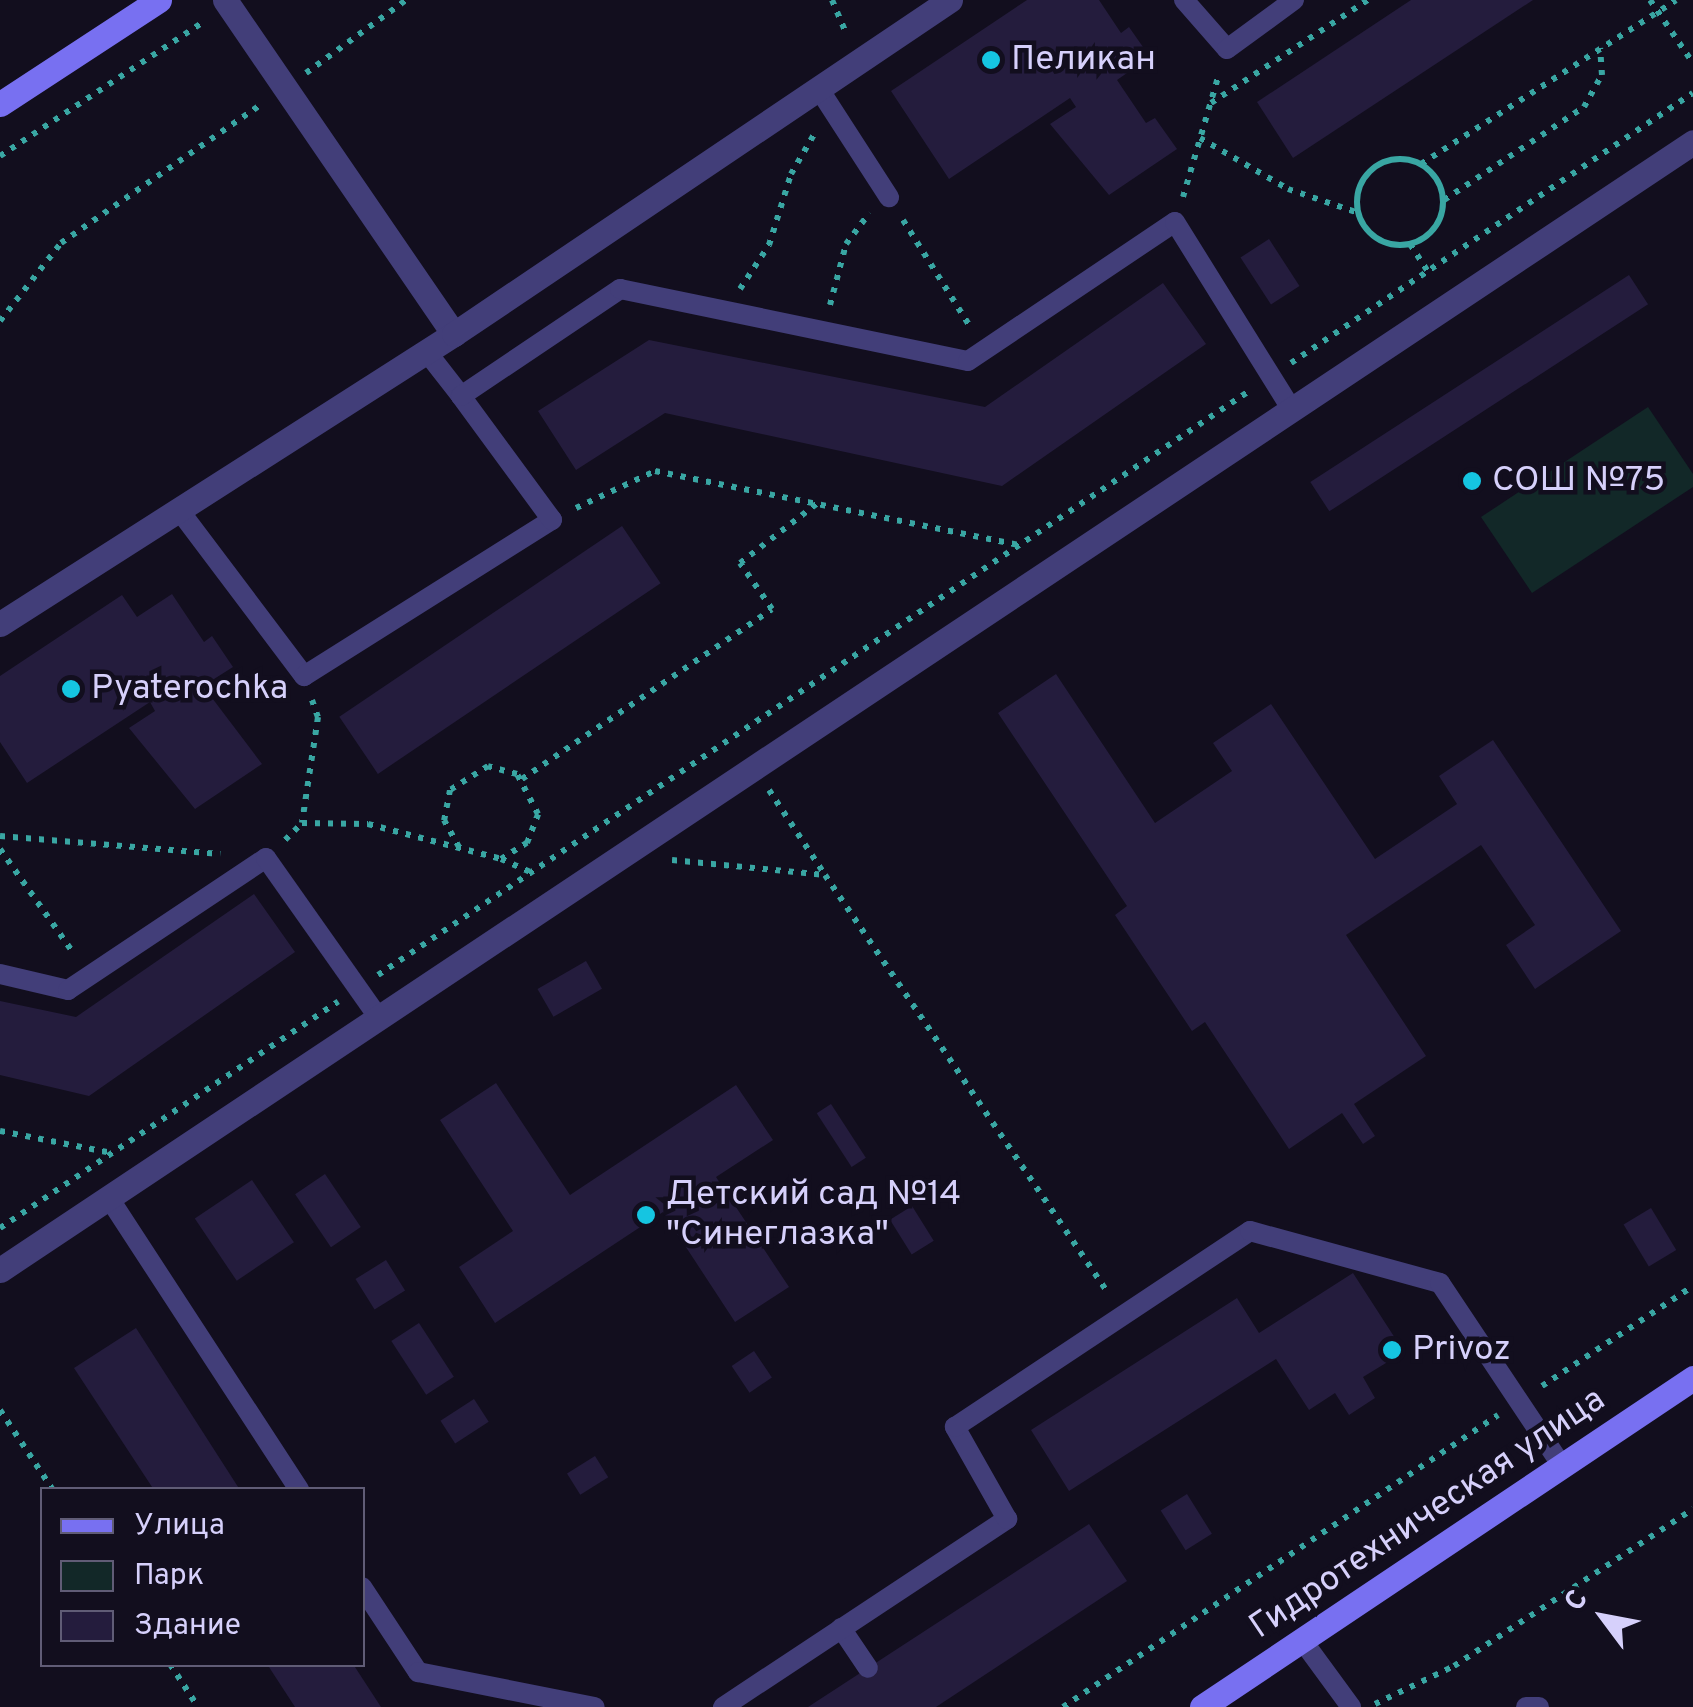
<!DOCTYPE html>
<meta charset="utf-8">
<style>
body{margin:0}
#map{position:relative;width:1693px;height:1707px;overflow:hidden;background:#120e1e;font-family:Overpass,sans-serif}
div>[style]{position:absolute}
[style*='--x']{left:calc(var(--x)*1px);top:calc(var(--y)*1px);width:calc(var(--w)*1px);rotate:calc(var(--a)*1deg)}
.green>*{inset:0;background:#122828}
.building>*{inset:0;background:#241c3d;transform-origin:0 0}
.path>*{height:6px;margin-top:-3px;transform-origin:0;background:repeating-linear-gradient(90deg,#39a6a3 0 5px,transparent 0 13px)}
.path>.ring{margin:-3px;padding:0;box-sizing:content-box;background:none;border:6px solid #39a6a3;border-radius:50%}
.lane>*{height:20px;margin:-10px;padding:0 10px;transform-origin:10px;border-radius:10px;background:#423e79}
.street>*{height:25px;margin:-12.5px;padding:0 12.5px;transform-origin:12.5px;border-radius:12.5px;background:#423e79}
.secondary>*{height:25px;margin:-12.5px;padding:0 12.5px;transform-origin:12.5px;border-radius:12.5px;background:#7870f1}
.dots>*{width:28px;height:28px;translate:-50% -50%;box-sizing:border-box;border:5px solid #120e1e;border-radius:50%}
span{translate:-50% -50%;white-space:nowrap;text-align:center;line-height:1.15;-webkit-text-stroke:9px #120e1e;paint-order:stroke}
.poi-label{font-size:35px;color:#d6d0fb}
.left{translate:0 -50%;text-align:left}
.street-label{font-size:35px;color:#d6d0fb}
.legend{position:absolute;left:40px;top:1487px;width:325px;height:180px;box-sizing:border-box;background:#120e1e;border:2px solid #605c76;margin:0;padding:12px 18px;list-style:none;font-size:30px;color:#d6d0fb}
.legend li{display:flex;align-items:center;gap:20px;height:50px}
.legend b{width:50px;border:2px solid #605c76}
.north{position:absolute;left:1553px;top:1567px;width:100px;height:100px;-webkit-text-stroke:8px #120e1e;paint-order:stroke;rotate:302deg;font-size:28px;font-weight:700;line-height:40px;text-align:center;color:#d6d0fb}
.north::after{content:'';display:block;margin:auto;width:35px;height:45px;background:#d6d0fb;clip-path:polygon(50% 0,100% 100%,50% 72%,0 100%)}
</style>
<div id="map">
<div class="green">
<div style="clip-path:polygon(1648px 407px,1693px 474px,1693px 487px,1532px 593px,1481px 517px)"></div>
</div>
<div class="building">
<div style="clip-path:polygon(1027px 0,1099px 0,1121px 33px,1129px 27px,1150px 57px,1117px 80px,1146px 123px,1155px 118px,1177px 149px,1109px 195px,1050px 124px,1076px 107px,1070px 98px,949px 179px,891px 91px)"></div>
<div style="clip-path:polygon(1411px 0,1533px 0,1293px 158px,1257px 102px)"></div>
<div style="left:1269px;top:239px;width:56px;height:34px;rotate:57deg"></div>
<div style="left:1629px;top:275px;width:35px;height:380px;rotate:57deg"></div>
<div style="clip-path:polygon(1163px 283px,1206px 344px,1002px 486px,665px 413px,576px 470px,538px 411px,649px 340px,985px 407px)"></div>
<div style="left:622px;top:526px;width:69px;height:341px;rotate:56deg"></div>
<div style="clip-path:polygon(172px 594px,204px 642px,212px 636px,233px 667px,203px 686px,262px 764px,195px 809px,129px 728px,155px 711px,150px 702px,27px 783px,0 742px,0 676px,122px 595px,137px 617px)"></div>
<div style="clip-path:polygon(1056px 674px,1155px 823px,1232px 771px,1213px 743px,1271px 704px,1375px 859px,1457px 804px,1439px 776px,1493px 740px,1621px 931px,1535px 989px,1506px 945px,1535px 925px,1481px 845px,1346px 935px,1426px 1056px,1354px 1104px,1375px 1136px,1363px 1144px,1342px 1113px,1289px 1149px,1205px 1022px,1192px 1031px,1115px 915px,1127px 906px,998px 713px)"></div>
<div style="clip-path:polygon(254px 894px,295px 952px,89px 1096px,0 1075px,0 1001px,76px 1017px)"></div>
<div style="left:586px;top:961px;width:32px;height:56px;rotate:60deg"></div>
<div style="clip-path:polygon(496px 1083px,570px 1195px,736px 1085px,773px 1140px,716px 1177px,789px 1287px,735px 1322px,663px 1212px,495px 1323px,459px 1267px,513px 1231px,440px 1120px)"></div>
<div style="left:831px;top:1104px;width:64px;height:17px;rotate:57deg"></div>
<div style="left:325px;top:1174px;width:64px;height:36px;rotate:56deg"></div>
<div style="left:252px;top:1180px;width:75px;height:69px;rotate:56deg"></div>
<div style="left:912px;top:1206px;width:41px;height:26px;rotate:58deg"></div>
<div style="left:1651px;top:1208px;width:49px;height:32px;rotate:59deg"></div>
<div style="left:386px;top:1260px;width:36px;height:36px;rotate:58deg"></div>
<div style="clip-path:polygon(1353px 1273px,1404px 1352px,1363px 1377px,1375px 1398px,1349px 1415px,1335px 1393px,1309px 1410px,1276px 1359px,1069px 1491px,1031px 1430px,1237px 1298px,1259px 1333px)"></div>
<div style="left:419px;top:1323px;width:64px;height:33px;rotate:57deg"></div>
<div style="clip-path:polygon(136px 1328px,240px 1490px,154px 1490px,74px 1368px)"></div>
<div style="left:754px;top:1351px;width:32px;height:27px;rotate:56deg"></div>
<div style="left:474px;top:1399px;width:27px;height:40px;rotate:57deg"></div>
<div style="left:595px;top:1456px;width:25px;height:33px;rotate:58deg"></div>
<div style="left:1187px;top:1494px;width:47px;height:31px;rotate:58deg"></div>
<div style="clip-path:polygon(1089px 1524px,1127px 1581px,936px 1707px,808px 1707px)"></div>
<div style="clip-path:polygon(267px 1664px,353px 1664px,381px 1707px,295px 1707px)"></div>
</div>
<div class="path">
<div style="--x:832;--y:0;--w:36;--a:67"></div>
<div style="--x:1650;--y:0;--w:76;--a:55.7"></div>
<div style="--x:306;--y:73;--w:124;--a:-36.1"></div>
<div style="--x:1211;--y:103;--w:188;--a:-33.3"></div>
<div style="--x:1200;--y:138;--w:102;--a:30.1"></div>
<div style="--x:1288;--y:189;--w:75;--a:18.7"></div>
<div style="--x:0;--y:156;--w:243;--a:-33.4"></div>
<div class="ring" style="left:1357px;top:159px;width:80px;height:80px"></div>
<div style="--x:1421;--y:164;--w:303;--a:-32.7"></div>
<div style="--x:1183;--y:197;--w:128;--a:-73.7"></div>
<div style="--x:1444;--y:200;--w:168;--a:-33.6"></div>
<div style="--x:1584;--y:107;--w:37;--a:-61"></div>
<div style="--x:1602;--y:75;--w:27;--a:-94"></div>
<div style="--x:903;--y:220;--w:128;--a:57.8"></div>
<div style="--x:1410;--y:244;--w:33;--a:57"></div>
<div style="--x:740;--y:289;--w:53;--a:-56.6"></div>
<div style="--x:769;--y:245;--w:74;--a:-72.8"></div>
<div style="--x:791;--y:174;--w:50;--a:-59.8"></div>
<div style="--x:830;--y:305;--w:63;--a:-75.3"></div>
<div style="--x:846;--y:244;--w:39;--a:-53"></div>
<div style="--x:0;--y:321;--w:99;--a:-52"></div>
<div style="--x:61;--y:243;--w:246;--a:-34.7"></div>
<div style="--x:1291;--y:363;--w:484;--a:-33.9"></div>
<div style="--x:576;--y:508;--w:87;--a:-25.1"></div>
<div style="--x:655;--y:471;--w:370;--a:11.5"></div>
<div style="--x:312;--y:700;--w:18;--a:71"></div>
<div style="--x:318;--y:717;--w:107;--a:98.6"></div>
<div style="--x:302;--y:823;--w:66;--a:0.9"></div>
<div style="--x:368;--y:824;--w:138;--a:14.7"></div>
<div style="--x:501;--y:859;--w:31;--a:-32"></div>
<div style="--x:527;--y:843;--w:31;--a:-69"></div>
<div style="--x:538;--y:814;--w:45;--a:-117.7"></div>
<div style="--x:517;--y:774;--w:30;--a:-165"></div>
<div style="--x:488;--y:766;--w:45;--a:147.7"></div>
<div style="--x:450;--y:790;--w:31;--a:101"></div>
<div style="--x:444;--y:820;--w:31;--a:61"></div>
<div style="--x:522;--y:779;--w:302;--a:-34.2"></div>
<div style="--x:772;--y:609;--w:56;--a:-124.8"></div>
<div style="--x:740;--y:563;--w:100;--a:-37.7"></div>
<div style="--x:769;--y:790;--w:102;--a:56.6"></div>
<div style="--x:0;--y:836;--w:221;--a:4.7"></div>
<div style="--x:285;--y:840;--w:24;--a:-45"></div>
<div style="--x:0;--y:849;--w:128;--a:54.8"></div>
<div style="--x:501;--y:859;--w:34;--a:24"></div>
<div style="--x:672;--y:860;--w:154;--a:5.6"></div>
<div style="--x:825;--y:875;--w:505;--a:55.9"></div>
<div style="--x:378;--y:975;--w:1052;--a:-33.84"></div>
<div style="--x:0;--y:1131;--w:114;--a:11.1"></div>
<div style="--x:0;--y:1228;--w:407;--a:-33.8"></div>
<div style="--x:1542;--y:1386;--w:181;--a:-33.5"></div>
<div style="--x:0;--y:1410;--w:96;--a:56.5"></div>
<div style="--x:170;--y:1664;--w:51;--a:56.9"></div>
<div style="--x:1375;--y:1704;--w:88;--a:-25.7"></div>
<div style="--x:1454;--y:1666;--w:286;--a:-33.3"></div>
<div style="--x:1063;--y:1707;--w:524;--a:-33.87"></div>
</div>
<div class="lane">
<div style="--x:1184;--y:0;--w:65;--a:48.7"></div>
<div style="--x:1227;--y:49;--w:83;--a:-36.2"></div>
<div style="--x:819;--y:89;--w:129;--a:57.1"></div>
<div style="--x:426;--y:351;--w:57;--a:52.1"></div>
<div style="--x:179;--y:510;--w:208;--a:53"></div>
<div style="--x:304;--y:676;--w:293;--a:-32.2"></div>
<div style="--x:552;--y:520;--w:154;--a:-126.3"></div>
<div style="--x:461;--y:396;--w:192;--a:-33.9"></div>
<div style="--x:620;--y:289;--w:355;--a:11.7"></div>
<div style="--x:968;--y:361;--w:249;--a:-33.9"></div>
<div style="--x:1175;--y:222;--w:221;--a:58.1"></div>
<div style="--x:0;--y:974;--w:70;--a:13.2"></div>
<div style="--x:68;--y:990;--w:238;--a:-33.7"></div>
<div style="--x:266;--y:858;--w:196;--a:54.8"></div>
<div style="--x:109;--y:1198;--w:348;--a:56.9"></div>
<div style="--x:362;--y:1587;--w:102;--a:56.6"></div>
<div style="--x:418;--y:1672;--w:180;--a:11.2"></div>
<div style="--x:841;--y:1628;--w:48;--a:56"></div>
<div style="--x:1302;--y:1640;--w:83;--a:53.8"></div>
<div style="--x:723;--y:1707;--w:341;--a:-33.5"></div>
<div style="--x:1007;--y:1519;--w:106;--a:-119.5"></div>
<div style="--x:955;--y:1427;--w:354;--a:-33.6"></div>
<div style="--x:1250;--y:1231;--w:197;--a:15.3"></div>
<div style="--x:1440;--y:1283;--w:220;--a:56.3"></div>
<div style="--x:1526;--y:1707;--w:13;--a:0"></div>
</div>
<div class="street">
<div style="--x:225;--y:0;--w:405;--a:55.6"></div>
<div style="--x:0;--y:624;--w:539;--a:-32.57"></div>
<div style="--x:454;--y:334;--w:598;--a:-33.96"></div>
<div style="--x:0;--y:1270;--w:2034;--a:-33.67"></div>
</div>
<div class="secondary">
<div style="--x:0;--y:104;--w:190;--a:-33.2"></div>
<div style="--x:1202;--y:1707;--w:591;--a:-33.82"></div>
</div>
<div class="dots">
<div style="left:991px;top:60px;background:#15c5e1"></div>
<div style="left:1472px;top:481px;background:#15c5e1"></div>
<div style="left:71px;top:689px;background:#15c5e1"></div>
<div style="left:646px;top:1215px;background:#15c5e1"></div>
<div style="left:1392px;top:1350px;background:#15c5e1"></div>
</div>
<div class="poi-label">
<span class="left" style="left:1011px;top:60px">Пеликан</span>
<span class="left" style="left:1492px;top:481px">СОШ №75</span>
<span class="left" style="left:91px;top:689px">Pyaterochka</span>
<span class="left" style="left:666px;top:1215px">Детский сад №14<br>"Синеглазка"</span>
<span class="left" style="left:1412px;top:1350px">Privoz</span>
</div>
<div class="street-label">
<span style="left:1428px;top:1514px;rotate:-34deg">Гидротехническая улица</span>
</div>
<ul class="legend">
<li><b style="height:12px;background:#7870f1"></b>Улица</li>
<li><b style="height:28px;background:#122828"></b>Парк</li>
<li><b style="height:28px;background:#241c3d"></b>Здание</li>
</ul>
<div class="north">С</div>
</div>
